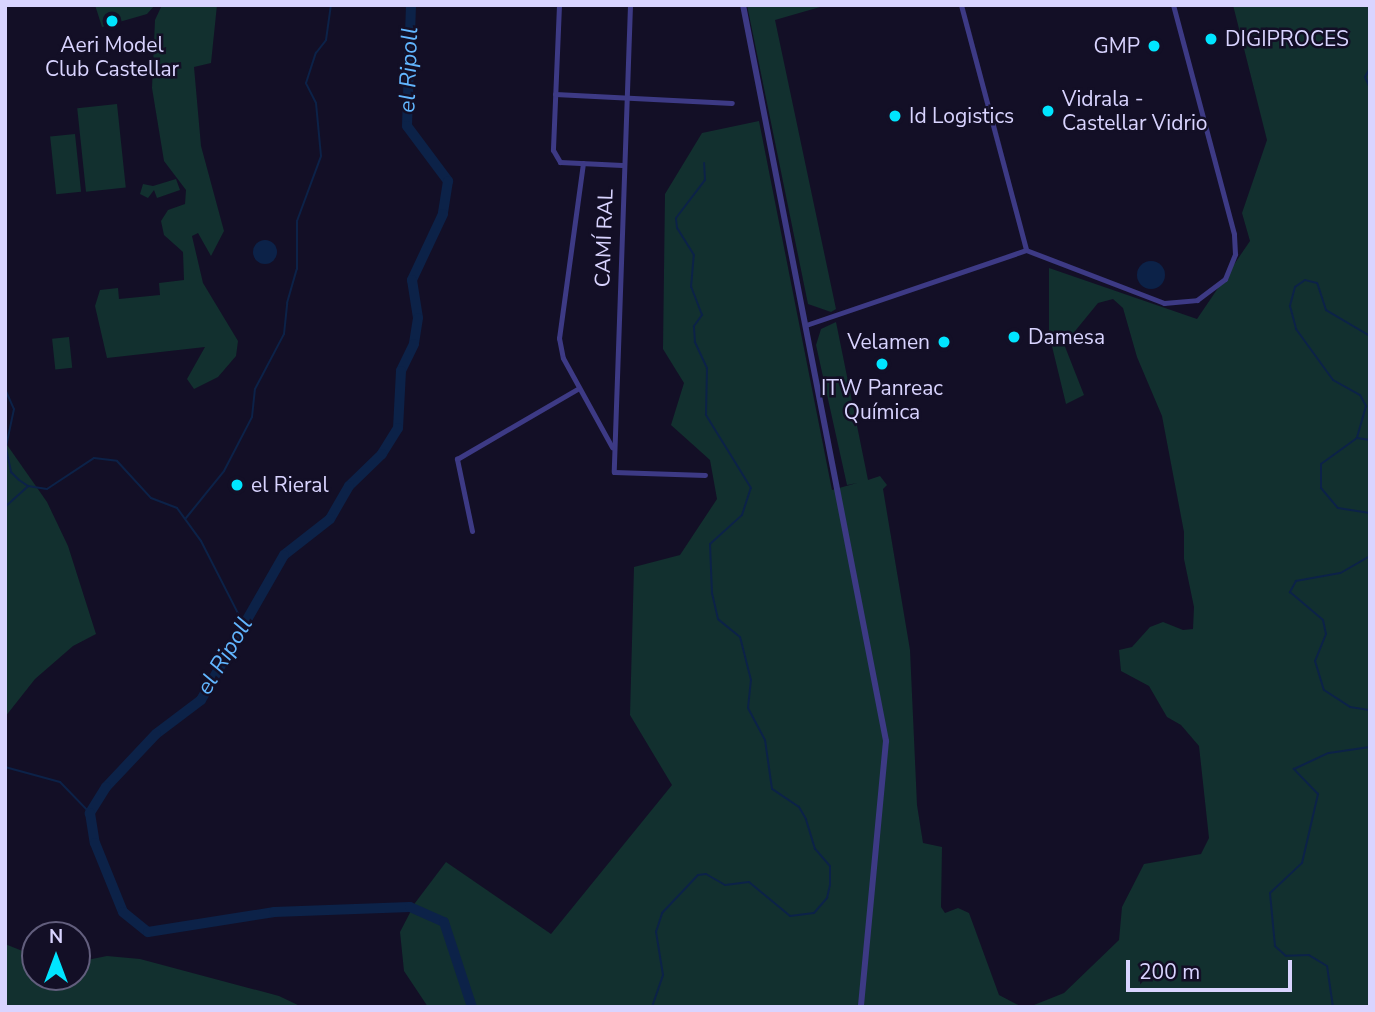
<!DOCTYPE html>
<meta charset="utf-8">
<style>
body{margin:0}
#map{position:relative;width:1375px;height:1012px;overflow:hidden;background:#130f26;font-family:"Nunito Sans",sans-serif}
div>[style]{position:absolute}
[style*='--x']{left:calc(var(--x)*1px);top:calc(var(--y)*1px);width:calc(var(--w)*1px);rotate:calc(var(--a)*1deg)}
.green>*{inset:0;background:#12302f;transform-origin:0 0}
.water>*{inset:0;background:#0c2248}
.round{border-radius:50%}
.stream>*{height:2px;margin:-1px;padding:0 1px;transform-origin:1px;border-radius:1px;background:#0c2248}
.river>*{height:10px;margin:-5px;padding:0 5px;transform-origin:5px;border-radius:5px;background:#0c2248}
.minor>*{height:5px;margin:-2.5px;padding:0 2.5px;transform-origin:2.5px;border-radius:2.5px;background:#3d3a85}
.tertiary>*{height:6px;margin:-3px;padding:0 3px;transform-origin:3px;border-radius:3px;background:#3d3a85}
.dots>*{width:19px;height:19px;translate:-50% -50%;box-sizing:border-box;border:4px solid #130f26;border-radius:50%}
span{translate:-50% -50%;white-space:nowrap;text-align:center;line-height:1.15;-webkit-text-stroke:5px #130f26;paint-order:stroke}
.poi-label{font-size:21px;color:#d9d4ff}
.left{translate:0 -50%;text-align:left}
.right{translate:-100% -50%;text-align:right}
.street-label{font-size:21px;color:#d9d4ff}
.water-label{font-size:23px;color:#62b6ff;font-style:italic}
.frame{position:absolute;inset:0;border:7px solid #d9d4ff;pointer-events:none}
.north{position:absolute;left:21px;top:921px;width:70px;height:70px;box-sizing:border-box;background:#130f26;border:2px solid #625e7d;border-radius:50%;rotate:0deg;font-size:19px;font-weight:700;line-height:28px;text-align:center;color:#d9d4ff}
.north::after{content:'';display:block;margin:auto;width:24px;height:32px;background:#00e5ff;clip-path:polygon(50% 0,100% 100%,50% 72%,0 100%)}
.scale{position:absolute;left:1126px;top:960px;width:166px;height:32px;box-sizing:border-box;border:4px solid #d9d4ff;border-top:0;padding-left:9px;font-size:21px;line-height:24px;white-space:nowrap;color:#d9d4ff;-webkit-text-stroke:5px #130f26;paint-order:stroke}
</style>
<div id="map">
<div class="green">
<div style="clip-path:polygon(95px 5px,155px 5px,147px 14px,102px 27px)"></div>
<div style="clip-path:polygon(162px 5px,217px 5px,211px 63px,194px 67px,201px 146px,224px 231px,211px 256px,198px 233px,192px 236px,203px 283px,238px 341px,236px 356px,218px 377px,194px 389px,187px 379px,205px 347px,107px 358px,95px 306px,100px 290px,118px 288px,119px 299px,160px 295px,159px 283px,184px 280px,183px 252px,164px 235px,161px 221px,168px 210px,185px 204px,186px 190px,164px 161px,152px 88px,155px 20px)"></div>
<div style="clip-path:polygon(747px 5px,827px 5px,775px 20px,836px 309px,831px 312px,808px 304px)"></div>
<div style="clip-path:polygon(1233px 5px,1370px 5px,1370px 1007px,1029px 1007px,1064px 993px,1119px 940px,1122px 907px,1144px 864px,1201px 854px,1209px 838px,1199px 746px,1181px 725px,1167px 717px,1149px 686px,1121px 671px,1119px 650px,1132px 647px,1150px 627px,1163px 622px,1183px 630px,1193px 629px,1194px 607px,1184px 559px,1184px 532px,1162px 416px,1137px 357px,1123px 308px,1113px 299px,1098px 303px,1071px 336px,1062px 339px,1084px 395px,1066px 404px,1049px 334px,1049px 268px,1197px 319px,1250px 241px,1242px 213px,1267px 140px)"></div>
<div style="left:117px;top:104px;width:84px;height:40px;rotate:84deg"></div>
<div style="clip-path:polygon(759px 121px,832px 490px,857px 483px,847px 485px,816px 345px,821px 329px,836px 322px,868px 480px,880px 476px,887px 485px,883px 489px,910px 650px,917px 805px,923px 843px,942px 847px,941px 907px,945px 913px,958px 908px,969px 913px,999px 995px,1022px 1007px,428px 1007px,404px 971px,400px 932px,415px 903px,446px 862px,551px 934px,672px 785px,630px 715px,634px 567px,680px 555px,717px 499px,710px 460px,671px 425px,684px 383px,663px 349px,665px 194px,702px 133px)"></div>
<div style="left:75px;top:134px;width:58px;height:25px;rotate:84deg"></div>
<div style="clip-path:polygon(176px 179px,180px 190px,157px 198px,154px 190px,148px 198px,140px 194px,143px 184px,153px 186px)"></div>
<div style="left:69px;top:337px;width:31px;height:17px;rotate:84deg"></div>
<div style="clip-path:polygon(5px 442px,47px 502px,68px 546px,96px 634px,73px 646px,35px 679px,5px 717px)"></div>
<div style="clip-path:polygon(5px 944px,35px 956px,35px 977px,77px 977px,77px 962px,107px 956px,140px 959px,279px 996px,302px 1007px,5px 1007px)"></div>
</div>
<div class="water">
<div class="round" style="left:253px;top:240px;width:24px;height:24px"></div>
<div class="round" style="left:1137px;top:261px;width:28px;height:28px"></div>
</div>
<div class="stream">
<div style="--x:1370;--y:68;--w:10;--a:119"></div>
<div style="--x:1365;--y:77;--w:12;--a:66"></div>
<div style="--x:1370;--y:336;--w:51;--a:-149.4"></div>
<div style="--x:1326;--y:310;--w:28;--a:-108"></div>
<div style="--x:1317;--y:283;--w:12;--a:-166"></div>
<div style="--x:1305;--y:280;--w:12;--a:145"></div>
<div style="--x:1295;--y:287;--w:20;--a:105"></div>
<div style="--x:1290;--y:306;--w:24;--a:75"></div>
<div style="--x:1296;--y:329;--w:63;--a:54"></div>
<div style="--x:1333;--y:380;--w:31;--a:29"></div>
<div style="--x:1360;--y:395;--w:13;--a:61"></div>
<div style="--x:1366;--y:406;--w:33;--a:106"></div>
<div style="--x:1357;--y:438;--w:44;--a:144.2"></div>
<div style="--x:1321;--y:464;--w:24;--a:90"></div>
<div style="--x:1321;--y:488;--w:26;--a:50"></div>
<div style="--x:1338;--y:508;--w:32;--a:9"></div>
<div style="--x:5;--y:389;--w:22;--a:66"></div>
<div style="--x:14;--y:409;--w:40;--a:102"></div>
<div style="--x:6;--y:448;--w:25;--a:78"></div>
<div style="--x:11;--y:472;--w:11;--a:45"></div>
<div style="--x:19;--y:480;--w:11;--a:34"></div>
<div style="--x:28;--y:486;--w:19;--a:9"></div>
<div style="--x:47;--y:489;--w:56;--a:-33.4"></div>
<div style="--x:94;--y:458;--w:23;--a:7"></div>
<div style="--x:117;--y:461;--w:50;--a:47.4"></div>
<div style="--x:151;--y:498;--w:28;--a:21"></div>
<div style="--x:177;--y:508;--w:41;--a:54"></div>
<div style="--x:201;--y:541;--w:90;--a:62.9"></div>
<div style="--x:1357;--y:438;--w:13;--a:9"></div>
<div style="--x:5;--y:507;--w:31;--a:-42"></div>
<div style="--x:186;--y:518;--w:60;--a:-51"></div>
<div style="--x:224;--y:471;--w:61;--a:-62.6"></div>
<div style="--x:252;--y:417;--w:28;--a:-84"></div>
<div style="--x:255;--y:389;--w:62;--a:-62.2"></div>
<div style="--x:284;--y:334;--w:31;--a:-84"></div>
<div style="--x:287;--y:303;--w:35;--a:-74"></div>
<div style="--x:297;--y:269;--w:48;--a:-90"></div>
<div style="--x:297;--y:221;--w:69;--a:-69.7"></div>
<div style="--x:321;--y:156;--w:53;--a:-95.4"></div>
<div style="--x:316;--y:103;--w:22;--a:-117"></div>
<div style="--x:306;--y:83;--w:32;--a:-72"></div>
<div style="--x:316;--y:53;--w:16;--a:-52"></div>
<div style="--x:326;--y:40;--w:35;--a:-82"></div>
<div style="--x:1370;--y:556;--w:34;--a:150"></div>
<div style="--x:1340;--y:573;--w:45;--a:169.7"></div>
<div style="--x:1296;--y:581;--w:13;--a:119"></div>
<div style="--x:1290;--y:592;--w:43;--a:40.3"></div>
<div style="--x:1323;--y:620;--w:14;--a:78"></div>
<div style="--x:1326;--y:634;--w:29;--a:112"></div>
<div style="--x:1315;--y:661;--w:30;--a:73"></div>
<div style="--x:1324;--y:690;--w:31;--a:33"></div>
<div style="--x:1350;--y:707;--w:20;--a:9"></div>
<div style="--x:5;--y:767;--w:57;--a:15.3"></div>
<div style="--x:60;--y:782;--w:43;--a:45.9"></div>
<div style="--x:652;--y:1007;--w:34;--a:-71"></div>
<div style="--x:663;--y:975;--w:44;--a:-99.2"></div>
<div style="--x:656;--y:932;--w:20;--a:-72"></div>
<div style="--x:662;--y:913;--w:52;--a:-46.5"></div>
<div style="--x:698;--y:875;--w:8;--a:-7"></div>
<div style="--x:706;--y:874;--w:22;--a:30"></div>
<div style="--x:725;--y:885;--w:24;--a:-7"></div>
<div style="--x:749;--y:882;--w:53;--a:39.7"></div>
<div style="--x:790;--y:916;--w:24;--a:-7"></div>
<div style="--x:814;--y:913;--w:20;--a:-49"></div>
<div style="--x:827;--y:898;--w:13;--a:-77"></div>
<div style="--x:830;--y:885;--w:19;--a:-90"></div>
<div style="--x:830;--y:866;--w:23;--a:-131"></div>
<div style="--x:815;--y:849;--w:31;--a:-107"></div>
<div style="--x:806;--y:819;--w:14;--a:-120"></div>
<div style="--x:799;--y:807;--w:32;--a:-146"></div>
<div style="--x:772;--y:789;--w:49;--a:-98.1"></div>
<div style="--x:765;--y:740;--w:36;--a:-118"></div>
<div style="--x:748;--y:708;--w:28;--a:-84"></div>
<div style="--x:751;--y:680;--w:44;--a:-104.3"></div>
<div style="--x:740;--y:637;--w:28;--a:-141"></div>
<div style="--x:718;--y:619;--w:26;--a:-103"></div>
<div style="--x:712;--y:594;--w:50;--a:-92.3"></div>
<div style="--x:710;--y:544;--w:43;--a:-42.2"></div>
<div style="--x:742;--y:515;--w:28;--a:-72"></div>
<div style="--x:751;--y:488;--w:86;--a:-121.7"></div>
<div style="--x:706;--y:415;--w:47;--a:-88.8"></div>
<div style="--x:707;--y:368;--w:29;--a:-115"></div>
<div style="--x:695;--y:342;--w:16;--a:-94"></div>
<div style="--x:694;--y:326;--w:14;--a:-54"></div>
<div style="--x:702;--y:315;--w:30;--a:-111"></div>
<div style="--x:691;--y:287;--w:32;--a:-85"></div>
<div style="--x:694;--y:255;--w:32;--a:-122"></div>
<div style="--x:677;--y:228;--w:10;--a:-96"></div>
<div style="--x:676;--y:218;--w:48;--a:-52.7"></div>
<div style="--x:705;--y:180;--w:17;--a:-93"></div>
<div style="--x:1333;--y:1007;--w:41;--a:-98.3"></div>
<div style="--x:1327;--y:966;--w:21;--a:-149"></div>
<div style="--x:1309;--y:955;--w:23;--a:178"></div>
<div style="--x:1286;--y:956;--w:15;--a:-138"></div>
<div style="--x:1275;--y:946;--w:53;--a:-95.4"></div>
<div style="--x:1270;--y:893;--w:44;--a:-43.2"></div>
<div style="--x:1302;--y:863;--w:71;--a:-76.9"></div>
<div style="--x:1318;--y:794;--w:35;--a:-134"></div>
<div style="--x:1294;--y:769;--w:38;--a:-25"></div>
<div style="--x:1329;--y:753;--w:41;--a:-8.3"></div>
</div>
<div class="river">
<div style="--x:411;--y:5;--w:121;--a:91.9"></div>
<div style="--x:407;--y:126;--w:69;--a:53.3"></div>
<div style="--x:448;--y:181;--w:33;--a:99"></div>
<div style="--x:443;--y:214;--w:73;--a:115.2"></div>
<div style="--x:412;--y:280;--w:38;--a:81"></div>
<div style="--x:418;--y:318;--w:26;--a:99"></div>
<div style="--x:414;--y:344;--w:30;--a:116"></div>
<div style="--x:401;--y:371;--w:57;--a:93"></div>
<div style="--x:398;--y:428;--w:31;--a:122"></div>
<div style="--x:382;--y:454;--w:46;--a:135.9"></div>
<div style="--x:349;--y:486;--w:38;--a:120"></div>
<div style="--x:330;--y:519;--w:58;--a:142"></div>
<div style="--x:284;--y:555;--w:167;--a:119.8"></div>
<div style="--x:201;--y:700;--w:56;--a:142.9"></div>
<div style="--x:156;--y:734;--w:73;--a:133.3"></div>
<div style="--x:106;--y:787;--w:31;--a:122"></div>
<div style="--x:90;--y:813;--w:30;--a:81"></div>
<div style="--x:95;--y:843;--w:74;--a:67.9"></div>
<div style="--x:123;--y:912;--w:32;--a:39"></div>
<div style="--x:148;--y:932;--w:128;--a:-9"></div>
<div style="--x:274;--y:912;--w:136;--a:-2.1"></div>
<div style="--x:410;--y:907;--w:37;--a:24"></div>
<div style="--x:444;--y:922;--w:89;--a:71.8"></div>
</div>
<div class="minor">
<div style="--x:559;--y:5;--w:145;--a:92.4"></div>
<div style="--x:553;--y:150;--w:14;--a:60"></div>
<div style="--x:560;--y:162;--w:62;--a:2.8"></div>
<div style="--x:630;--y:5;--w:467;--a:92"></div>
<div style="--x:614;--y:472;--w:91;--a:1.9"></div>
<div style="--x:961;--y:5;--w:253;--a:75.1"></div>
<div style="--x:555;--y:94;--w:177;--a:2.9"></div>
<div style="--x:583;--y:163;--w:177;--a:97.8"></div>
<div style="--x:559;--y:338;--w:20;--a:79"></div>
<div style="--x:563;--y:358;--w:102;--a:61.2"></div>
<div style="--x:1026;--y:250;--w:148;--a:21"></div>
<div style="--x:1164;--y:303;--w:33;--a:-5"></div>
<div style="--x:1197;--y:300;--w:35;--a:-37"></div>
<div style="--x:1225;--y:279;--w:27;--a:-68"></div>
<div style="--x:1235;--y:254;--w:20;--a:-93"></div>
<div style="--x:1234;--y:234;--w:237;--a:-104.9"></div>
<div style="--x:806;--y:325;--w:232;--a:-18.8"></div>
<div style="--x:472;--y:531;--w:74;--a:-101.8"></div>
<div style="--x:457;--y:459;--w:141;--a:-30.2"></div>
</div>
<div class="tertiary">
<div style="--x:743;--y:5;--w:750;--a:79"></div>
<div style="--x:886;--y:741;--w:267;--a:95.4"></div>
</div>
<div class="dots">
<div style="left:112px;top:21px;background:#00e5ff"></div>
<div style="left:1211px;top:39px;background:#00e5ff"></div>
<div style="left:1154px;top:46px;background:#00e5ff"></div>
<div style="left:1048px;top:111px;background:#00e5ff"></div>
<div style="left:895px;top:116px;background:#00e5ff"></div>
<div style="left:1014px;top:337px;background:#00e5ff"></div>
<div style="left:944px;top:342px;background:#00e5ff"></div>
<div style="left:882px;top:364px;background:#00e5ff"></div>
<div style="left:237px;top:485px;background:#00e5ff"></div>
</div>
<div class="poi-label">
<span class="left" style="left:1225px;top:39px">DIGIPROCES</span>
<span style="left:112px;top:57px">Aeri Model<br>Club Castellar</span>
<span class="right" style="left:1140px;top:46px">GMP</span>
<span class="left" style="left:1062px;top:111px">Vidrala -<br>Castellar Vidrio</span>
<span class="left" style="left:909px;top:116px">Id Logistics</span>
<span class="left" style="left:1028px;top:337px">Damesa</span>
<span class="right" style="left:930px;top:342px">Velamen</span>
<span style="left:882px;top:400px">ITW Panreac<br>Química</span>
<span class="left" style="left:251px;top:485px">el Rieral</span>
</div>
<div class="street-label">
<span style="left:604px;top:238px;rotate:-88deg">CAMÍ RAL</span>
</div>
<div class="water-label">
<span style="left:409px;top:70px;rotate:-88deg">el Ripoll</span>
<span style="left:225px;top:656px;rotate:-59deg">el Ripoll</span>
</div>
<div class="frame"></div>
<div class="north">N</div>
<div class="scale">200 m</div>
</div>
